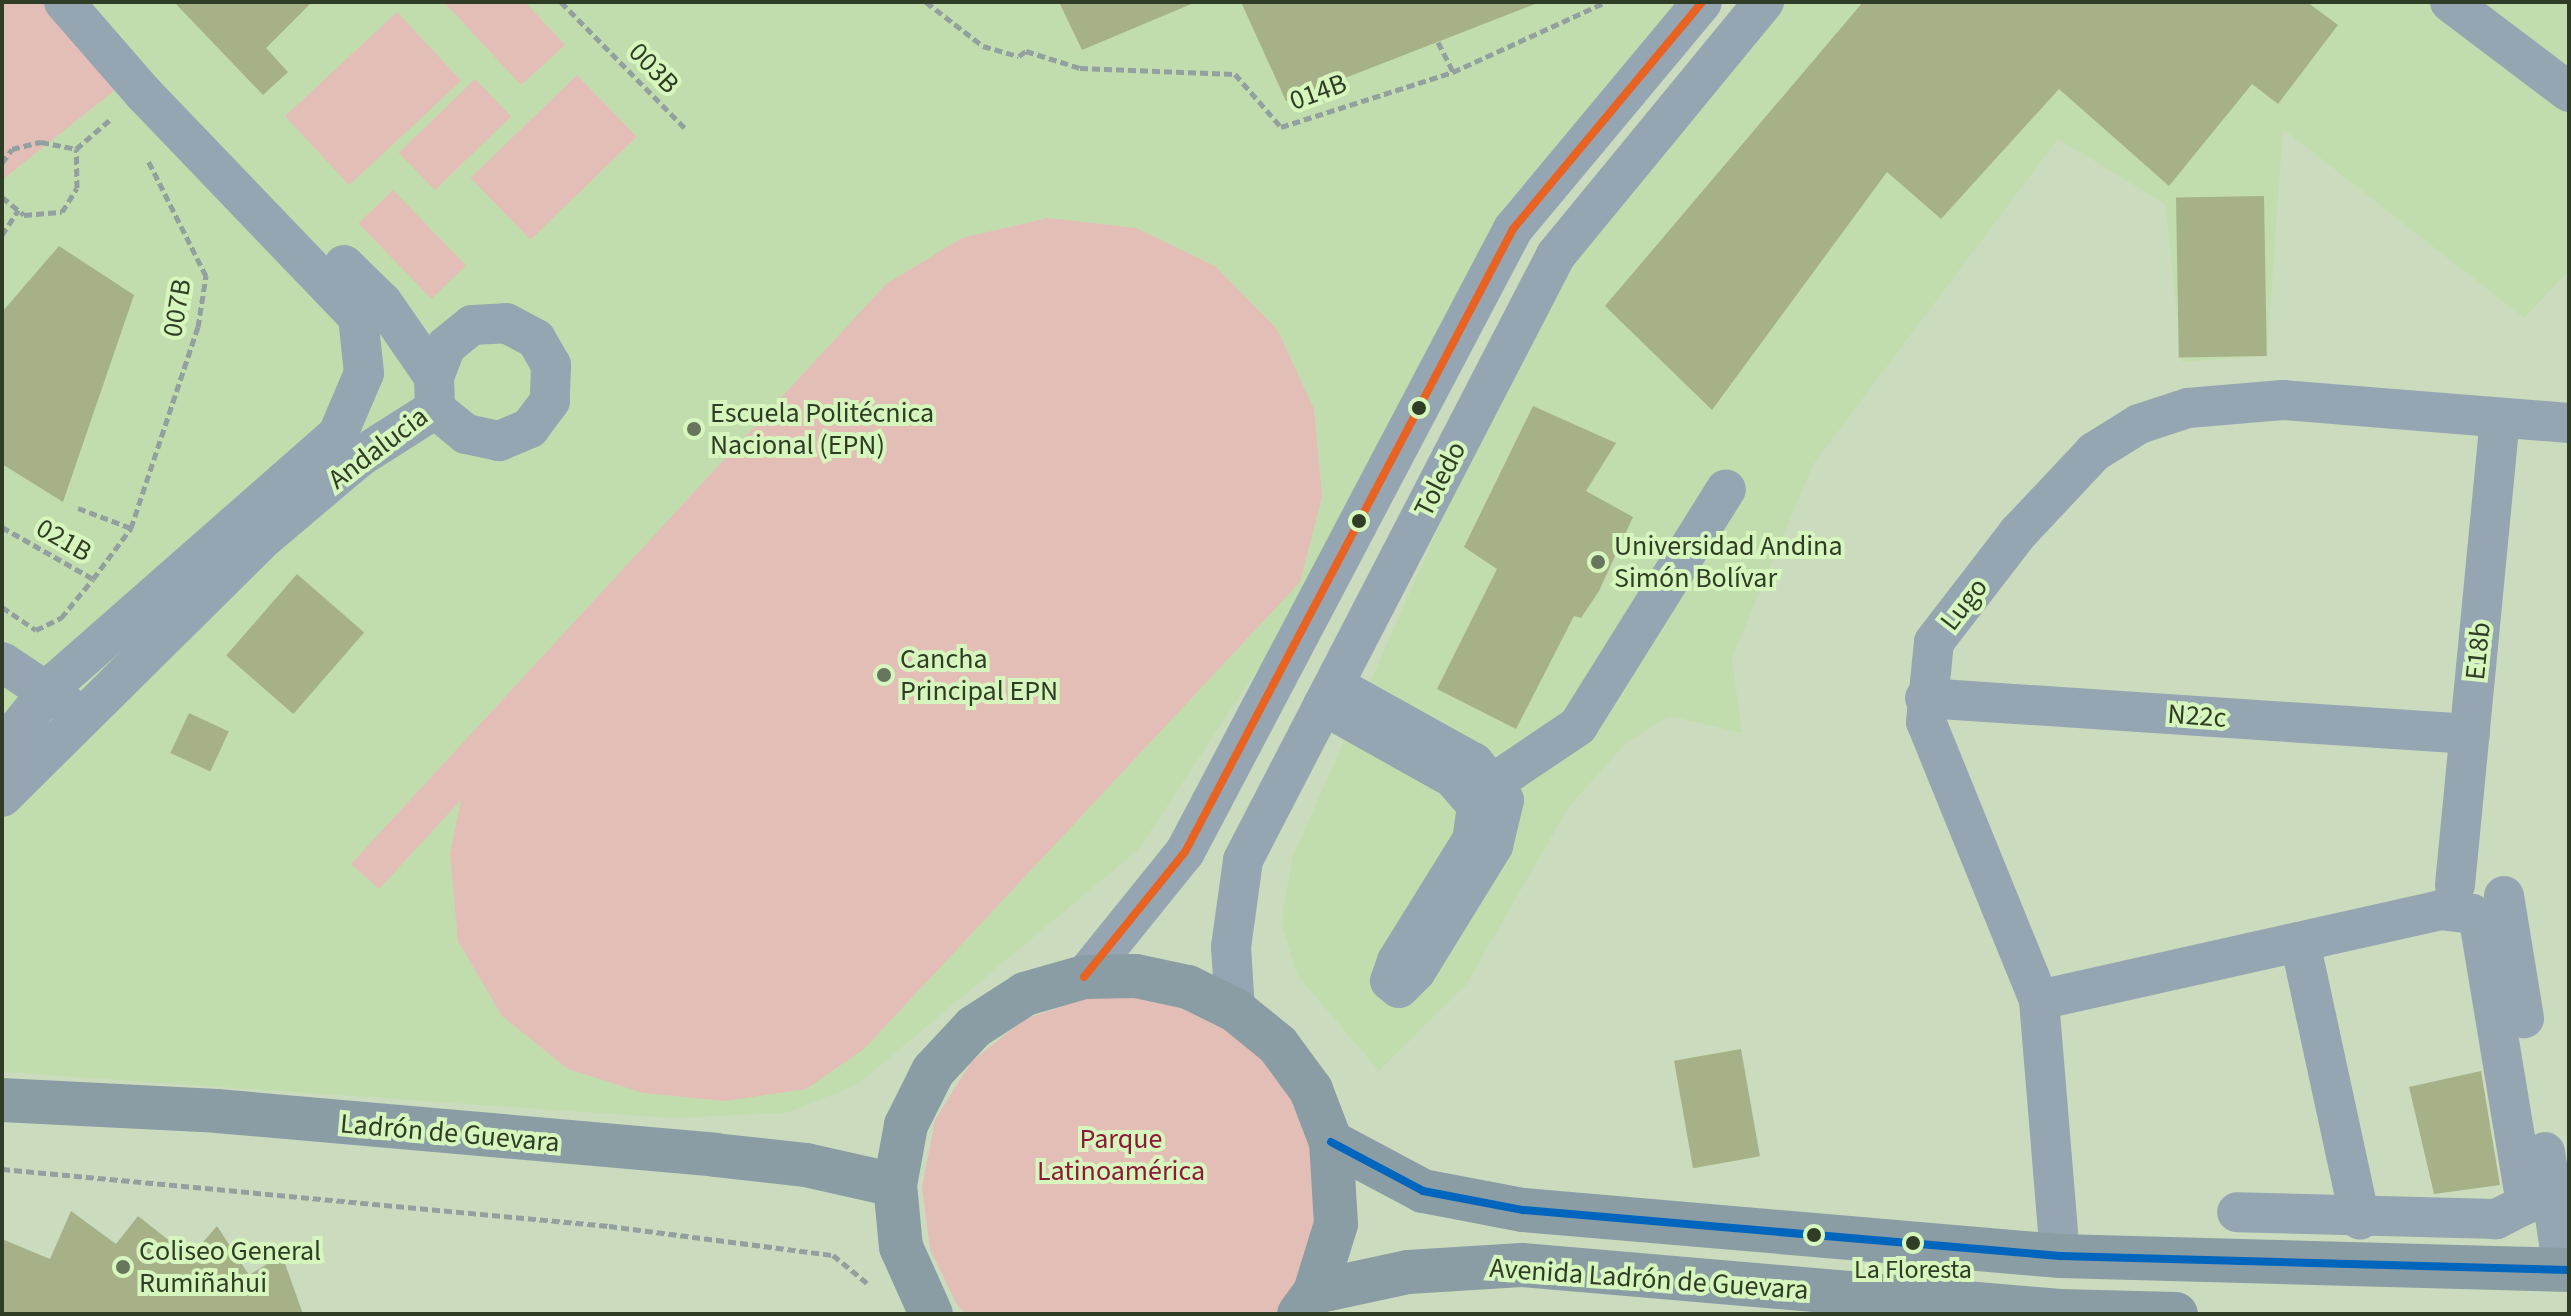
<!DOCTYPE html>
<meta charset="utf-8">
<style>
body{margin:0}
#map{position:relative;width:2571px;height:1316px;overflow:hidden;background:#cbdcbe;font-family:"Source Sans 3",sans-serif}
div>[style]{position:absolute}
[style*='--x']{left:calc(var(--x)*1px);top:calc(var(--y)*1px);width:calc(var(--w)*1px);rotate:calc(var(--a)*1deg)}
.built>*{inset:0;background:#c2ddad}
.green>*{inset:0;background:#e2beb6;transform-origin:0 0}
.building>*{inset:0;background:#a7b187;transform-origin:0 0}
.path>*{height:5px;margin-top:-2.5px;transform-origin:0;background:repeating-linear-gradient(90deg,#92a0a0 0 8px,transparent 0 12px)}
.minor>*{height:40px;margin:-20px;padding:0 20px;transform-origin:20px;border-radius:20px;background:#95a6b2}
.major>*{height:44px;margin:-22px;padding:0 22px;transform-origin:22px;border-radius:22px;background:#8b9da4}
.bus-1>*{height:8px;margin:-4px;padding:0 4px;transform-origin:4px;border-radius:4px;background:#e86322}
.bus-2>*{height:8px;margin:-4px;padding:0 4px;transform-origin:4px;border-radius:4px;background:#0065bd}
.dots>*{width:22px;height:22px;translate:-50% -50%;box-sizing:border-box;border:4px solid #d6f6bd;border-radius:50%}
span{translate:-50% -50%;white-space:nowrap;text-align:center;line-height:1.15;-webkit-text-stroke:8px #d6f6bd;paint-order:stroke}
.bus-label{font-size:26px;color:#303d26}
.street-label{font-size:28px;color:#303d26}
.poi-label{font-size:28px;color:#303d26}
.left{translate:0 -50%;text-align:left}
.park-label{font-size:28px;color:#8c1937}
.frame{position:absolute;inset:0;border:4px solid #303d26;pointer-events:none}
</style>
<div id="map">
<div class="built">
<div style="clip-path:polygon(2px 2px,1679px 2px,1505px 206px,1269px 652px,1139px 849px,857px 1085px,786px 1113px,670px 1118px,2px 1072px)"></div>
<div style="clip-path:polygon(1783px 2px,2569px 2px,2569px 271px,2524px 318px,2283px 129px,2267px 356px,2182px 362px,2165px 204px,2058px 139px,1813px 465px,1732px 658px,1742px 733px,1669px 716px,1626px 743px,1569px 807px,1466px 985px,1379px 1071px,1297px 975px,1281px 922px,1292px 858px,1513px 359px,1561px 270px)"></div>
</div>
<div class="green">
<div style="clip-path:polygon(2px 2px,69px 2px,135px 74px,2px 180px)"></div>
<div style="clip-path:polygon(444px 2px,525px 2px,565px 45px,521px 85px)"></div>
<div style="left:397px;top:12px;width:94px;height:153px;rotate:47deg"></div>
<div style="left:577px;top:75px;width:86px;height:148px;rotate:46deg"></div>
<div style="left:475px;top:79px;width:52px;height:106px;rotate:46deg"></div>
<div style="left:393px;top:190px;width:105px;height:48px;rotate:46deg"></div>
<div style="clip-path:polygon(1048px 218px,1136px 228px,1215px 266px,1277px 329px,1314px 409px,1322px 497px,1300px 582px,864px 1049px,806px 1089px,725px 1101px,643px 1093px,568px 1069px,502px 1016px,458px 941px,450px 854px,461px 800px,379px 889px,351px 864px,886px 284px,962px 238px)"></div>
<div style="clip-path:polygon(1090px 997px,1160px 998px,1225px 1023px,1276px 1069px,1309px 1129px,1320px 1197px,1309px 1258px,1278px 1314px,966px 1314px,957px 1305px,930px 1249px,922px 1187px,935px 1120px,971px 1062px,1025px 1019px)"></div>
</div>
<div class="building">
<div style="clip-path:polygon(174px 2px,312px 2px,266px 48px,288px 72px,263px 95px)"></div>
<div style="clip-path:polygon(1059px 2px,1196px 2px,1082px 50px)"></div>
<div style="clip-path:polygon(1241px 2px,1535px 2px,1535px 4px,1286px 101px)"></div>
<div style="clip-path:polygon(1863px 2px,2307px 2px,2338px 25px,2278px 104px,2252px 84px,2169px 186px,2059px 89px,1941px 219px,1887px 172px,1712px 410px,1605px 306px)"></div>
<div style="left:2264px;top:196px;width:160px;height:88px;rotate:89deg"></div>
<div style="clip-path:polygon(59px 246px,134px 295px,63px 502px,2px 464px,2px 312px)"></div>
<div style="clip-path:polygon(1533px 406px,1616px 443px,1586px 491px,1633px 517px,1599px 591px,1581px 618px,1574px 616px,1516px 729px,1437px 689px,1497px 569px,1464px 547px)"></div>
<div style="left:297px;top:574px;width:89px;height:108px;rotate:41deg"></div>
<div style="left:189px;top:713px;width:44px;height:44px;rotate:25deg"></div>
<div style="left:1741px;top:1049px;width:109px;height:68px;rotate:80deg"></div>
<div style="clip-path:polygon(2481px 1071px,2500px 1185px,2434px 1194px,2409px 1087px)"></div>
<div style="clip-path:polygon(71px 1211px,116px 1244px,138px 1216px,190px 1257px,217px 1226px,249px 1275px,282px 1255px,303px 1314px,2px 1314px,2px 1239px,50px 1259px)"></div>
</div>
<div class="path">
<div style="--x:561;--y:2;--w:177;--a:45.5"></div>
<div style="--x:926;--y:2;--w:72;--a:37.7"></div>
<div style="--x:983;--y:46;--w:37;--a:16"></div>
<div style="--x:1019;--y:56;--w:9;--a:-36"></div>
<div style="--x:1026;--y:51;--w:57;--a:17.5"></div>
<div style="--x:1080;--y:68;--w:155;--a:2.2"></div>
<div style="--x:1235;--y:74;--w:70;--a:49"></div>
<div style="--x:1281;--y:127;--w:181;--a:-17.7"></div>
<div style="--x:1453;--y:72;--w:168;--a:-24.6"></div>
<div style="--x:1438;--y:42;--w:34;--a:63"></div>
<div style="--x:76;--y:149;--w:48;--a:-40.7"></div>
<div style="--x:2;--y:163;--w:17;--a:-54"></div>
<div style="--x:12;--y:149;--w:30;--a:-14"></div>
<div style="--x:41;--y:142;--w:36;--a:11"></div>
<div style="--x:2;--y:197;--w:28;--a:39"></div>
<div style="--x:24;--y:215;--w:38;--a:-5"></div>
<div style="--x:62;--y:212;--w:28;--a:-58"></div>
<div style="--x:77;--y:188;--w:39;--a:-91"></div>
<div style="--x:2;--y:235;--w:30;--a:-57"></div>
<div style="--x:78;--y:508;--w:57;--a:20.7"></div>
<div style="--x:131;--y:528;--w:212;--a:-71.6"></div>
<div style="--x:198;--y:327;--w:52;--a:-81.1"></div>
<div style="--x:206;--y:276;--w:130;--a:-116.6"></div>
<div style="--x:2;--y:527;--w:105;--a:29.7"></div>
<div style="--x:93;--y:579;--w:64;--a:-53.3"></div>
<div style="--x:2;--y:607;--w:41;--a:34.1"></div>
<div style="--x:36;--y:630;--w:28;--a:-26"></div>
<div style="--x:61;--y:618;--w:50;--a:-50.6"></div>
<div style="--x:2;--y:1169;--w:610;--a:5.36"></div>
<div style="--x:609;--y:1226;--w:226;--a:7.4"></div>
<div style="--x:833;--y:1255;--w:44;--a:39.5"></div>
</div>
<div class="minor">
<div style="--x:2450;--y:2;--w:149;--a:37.1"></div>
<div style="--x:344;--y:265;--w:54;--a:44.3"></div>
<div style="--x:383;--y:303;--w:90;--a:55.4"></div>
<div style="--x:434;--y:377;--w:32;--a:88"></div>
<div style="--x:434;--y:377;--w:33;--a:-69"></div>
<div style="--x:446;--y:346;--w:33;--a:-39"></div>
<div style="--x:472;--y:325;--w:34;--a:-3"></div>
<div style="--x:506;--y:323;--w:34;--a:28"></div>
<div style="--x:536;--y:339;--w:30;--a:60"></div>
<div style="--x:551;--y:365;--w:36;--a:92"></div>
<div style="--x:550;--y:401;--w:34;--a:127"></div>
<div style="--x:530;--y:428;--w:34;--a:157"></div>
<div style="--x:499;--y:441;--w:34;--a:-168"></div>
<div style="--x:466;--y:434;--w:40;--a:-141"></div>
<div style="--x:2;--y:662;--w:79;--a:33.7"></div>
<div style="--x:1925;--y:698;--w:546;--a:3.78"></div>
<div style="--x:1323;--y:705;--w:149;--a:29.3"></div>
<div style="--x:1453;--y:778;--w:37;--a:49"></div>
<div style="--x:1477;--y:806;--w:34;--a:98"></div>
<div style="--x:1472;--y:840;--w:142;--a:121.8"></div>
<div style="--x:1397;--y:961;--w:21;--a:109"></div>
<div style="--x:1390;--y:981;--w:11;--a:38"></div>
<div style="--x:1399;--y:988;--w:24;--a:-45"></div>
<div style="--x:1416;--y:971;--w:147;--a:-58.4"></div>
<div style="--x:1493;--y:846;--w:47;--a:-76.6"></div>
<div style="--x:1504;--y:800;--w:48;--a:-129"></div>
<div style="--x:1474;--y:763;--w:160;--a:-150.9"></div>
<div style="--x:2;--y:748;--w:85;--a:-50.7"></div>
<div style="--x:56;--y:682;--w:376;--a:-41.3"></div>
<div style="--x:338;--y:434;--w:66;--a:-66.9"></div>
<div style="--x:364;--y:373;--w:56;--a:-96.1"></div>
<div style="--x:358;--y:317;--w:309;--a:-133.8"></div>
<div style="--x:144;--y:94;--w:122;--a:-131"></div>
<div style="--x:1495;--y:782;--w:100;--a:-34"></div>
<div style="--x:1578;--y:726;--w:279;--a:-58"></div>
<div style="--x:2;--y:797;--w:370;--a:-44.7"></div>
<div style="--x:265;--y:537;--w:126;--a:-40.2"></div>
<div style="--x:361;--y:456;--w:88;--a:-32.4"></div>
<div style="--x:2455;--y:885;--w:469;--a:-84.5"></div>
<div style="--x:2504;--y:896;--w:124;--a:80.7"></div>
<div style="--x:2300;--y:942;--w:284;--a:77.8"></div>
<div style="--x:1084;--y:977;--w:161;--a:-51.1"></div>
<div style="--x:1185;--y:852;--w:704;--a:-62.23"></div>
<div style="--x:1513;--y:229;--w:295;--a:-50.2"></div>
<div style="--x:2039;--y:1000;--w:411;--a:-12.6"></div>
<div style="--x:2440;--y:910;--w:32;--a:7"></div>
<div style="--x:2472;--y:914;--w:14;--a:56"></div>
<div style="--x:2480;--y:926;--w:282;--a:80.6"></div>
<div style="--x:2526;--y:1204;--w:34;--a:153"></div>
<div style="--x:2496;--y:1219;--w:259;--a:-178.5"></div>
<div style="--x:1235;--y:1010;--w:63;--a:-93.6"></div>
<div style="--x:1231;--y:947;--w:88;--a:-82.1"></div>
<div style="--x:1243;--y:860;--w:681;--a:-62.64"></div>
<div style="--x:1556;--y:255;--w:328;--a:-50.6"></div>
<div style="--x:2545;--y:1152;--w:119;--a:81.3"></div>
<div style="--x:2060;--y:1256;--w:257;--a:-94.7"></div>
<div style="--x:2039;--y:1000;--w:300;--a:-112.1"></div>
<div style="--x:1926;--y:722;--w:80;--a:-84.3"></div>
<div style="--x:1934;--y:642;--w:138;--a:-52.4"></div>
<div style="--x:2018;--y:533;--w:111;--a:-46.8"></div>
<div style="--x:2094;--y:452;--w:53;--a:-31.9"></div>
<div style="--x:2139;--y:424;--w:52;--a:-18.1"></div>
<div style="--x:2188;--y:408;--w:95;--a:-4.8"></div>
<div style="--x:2283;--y:400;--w:287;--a:4.6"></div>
</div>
<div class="major">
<div style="--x:2;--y:1100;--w:215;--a:2.9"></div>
<div style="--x:217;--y:1111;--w:500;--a:5"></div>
<div style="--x:715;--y:1155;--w:92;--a:6.3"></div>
<div style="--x:806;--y:1165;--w:91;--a:12.7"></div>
<div style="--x:1331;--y:1142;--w:104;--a:28"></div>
<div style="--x:1423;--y:1191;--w:102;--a:10.8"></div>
<div style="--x:1523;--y:1210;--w:539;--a:4.9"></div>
<div style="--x:2060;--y:1256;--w:509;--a:1.58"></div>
<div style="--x:1315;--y:1292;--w:95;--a:-12.1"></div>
<div style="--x:1408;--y:1272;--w:114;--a:-3.5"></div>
<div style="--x:1522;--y:1265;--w:540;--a:4.89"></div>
<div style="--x:2060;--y:1311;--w:116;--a:1.5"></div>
<div style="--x:931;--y:1314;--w:73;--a:-114.1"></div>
<div style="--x:901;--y:1247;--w:62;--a:-95.5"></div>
<div style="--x:895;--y:1185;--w:61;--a:-79.6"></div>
<div style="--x:906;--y:1125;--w:60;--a:-63.4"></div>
<div style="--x:933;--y:1071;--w:60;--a:-47"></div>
<div style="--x:974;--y:1027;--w:61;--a:-32.9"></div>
<div style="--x:1025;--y:994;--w:61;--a:-16.1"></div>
<div style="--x:1084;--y:977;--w:52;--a:-1.1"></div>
<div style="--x:1136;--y:976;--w:53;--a:11.9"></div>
<div style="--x:1188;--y:987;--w:52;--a:26.1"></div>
<div style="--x:1235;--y:1010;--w:55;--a:39.1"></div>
<div style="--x:1278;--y:1045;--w:56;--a:53.7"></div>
<div style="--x:1311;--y:1090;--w:56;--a:69"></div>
<div style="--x:1331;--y:1142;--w:82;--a:86.5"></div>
<div style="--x:1336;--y:1224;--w:71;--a:107.2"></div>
<div style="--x:1315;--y:1292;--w:27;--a:126"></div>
</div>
<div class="bus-1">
<div style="--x:1084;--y:977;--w:161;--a:-51.1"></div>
<div style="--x:1185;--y:852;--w:704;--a:-62.23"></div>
<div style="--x:1513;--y:229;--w:295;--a:-50.2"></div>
</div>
<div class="bus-2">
<div style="--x:1331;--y:1142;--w:104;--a:28"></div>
<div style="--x:1423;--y:1191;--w:102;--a:10.8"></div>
<div style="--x:1523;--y:1210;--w:539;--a:4.9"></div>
<div style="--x:2060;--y:1256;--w:509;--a:1.58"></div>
</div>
<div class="dots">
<div style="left:1419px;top:408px;background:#303d26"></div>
<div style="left:694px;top:429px;background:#66755b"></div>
<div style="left:1359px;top:521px;background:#303d26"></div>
<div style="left:1598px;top:562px;background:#66755b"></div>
<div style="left:884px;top:675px;background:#66755b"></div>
<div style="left:1814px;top:1235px;background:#303d26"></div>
<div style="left:1913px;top:1243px;background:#303d26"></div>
<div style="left:123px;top:1267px;background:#66755b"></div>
</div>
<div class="bus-label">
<span style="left:1913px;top:1270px">La Floresta</span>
</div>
<div class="street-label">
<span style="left:654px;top:68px;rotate:46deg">003B</span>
<span style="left:1318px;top:92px;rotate:-20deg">014B</span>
<span style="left:177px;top:308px;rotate:-80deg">007B</span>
<span style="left:378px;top:448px;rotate:-37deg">Andalucia</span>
<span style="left:1440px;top:479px;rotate:-63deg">Toledo</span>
<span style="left:64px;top:540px;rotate:30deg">021B</span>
<span style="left:1964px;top:604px;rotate:-52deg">Lugo</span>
<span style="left:2478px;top:651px;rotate:-84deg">E18b</span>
<span style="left:2197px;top:716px;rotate:4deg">N22c</span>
<span style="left:450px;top:1133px;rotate:5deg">Ladrón de Guevara</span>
<span style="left:1649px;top:1279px;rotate:4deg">Avenida Ladrón de Guevara</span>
</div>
<div class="poi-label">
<span class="left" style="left:710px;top:429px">Escuela Politécnica<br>Nacional (EPN)</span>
<span class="left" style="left:1614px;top:562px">Universidad Andina<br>Simón Bolívar</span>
<span class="left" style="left:900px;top:675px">Cancha<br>Principal EPN</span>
<span class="left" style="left:139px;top:1267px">Coliseo General<br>Rumiñahui</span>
</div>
<div class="park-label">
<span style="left:1121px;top:1155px">Parque<br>Latinoamérica</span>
</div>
<div class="frame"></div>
</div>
